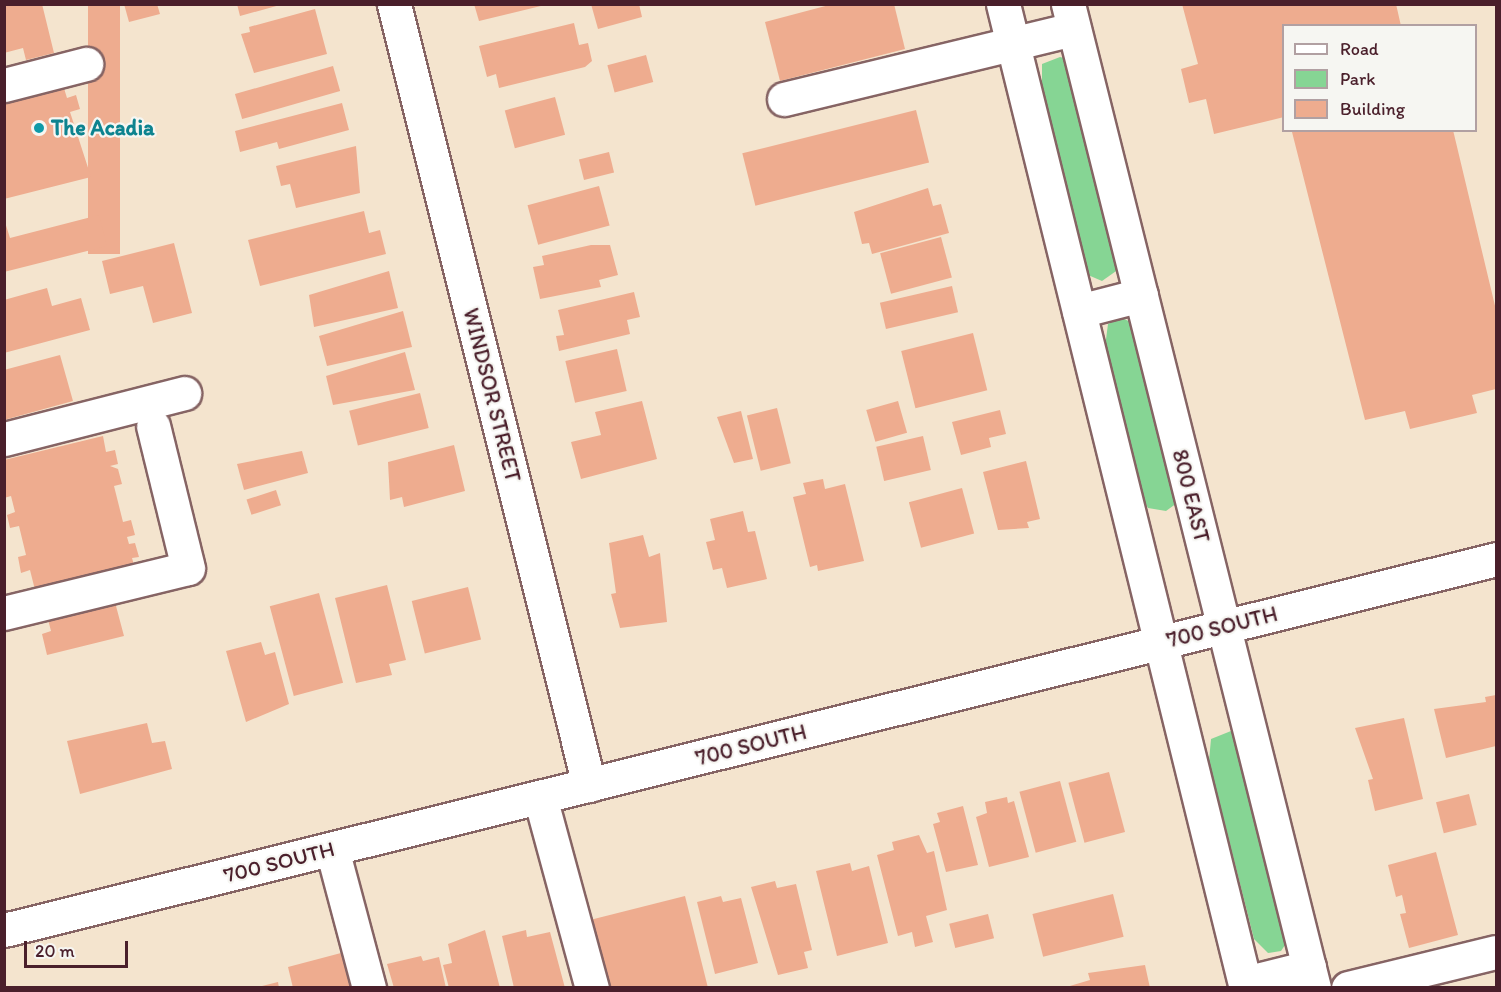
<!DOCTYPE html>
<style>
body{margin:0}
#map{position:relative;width:1501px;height:992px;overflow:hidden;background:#f4e4ce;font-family:Itim,sans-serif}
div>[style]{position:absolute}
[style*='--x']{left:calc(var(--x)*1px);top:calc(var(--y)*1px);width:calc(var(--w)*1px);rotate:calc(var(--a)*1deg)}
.green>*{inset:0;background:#86d594}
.building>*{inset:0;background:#eeac8f;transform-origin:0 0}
.roads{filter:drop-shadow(2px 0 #866464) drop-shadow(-2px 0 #866464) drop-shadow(0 2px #866464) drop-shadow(0 -2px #866464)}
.minor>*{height:33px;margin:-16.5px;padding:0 16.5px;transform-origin:16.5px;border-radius:16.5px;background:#fff}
.dots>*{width:16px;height:16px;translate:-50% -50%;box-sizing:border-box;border:3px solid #f6f6f2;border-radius:50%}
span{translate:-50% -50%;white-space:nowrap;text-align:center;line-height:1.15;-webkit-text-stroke:4.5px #f6f6f2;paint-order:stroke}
.culture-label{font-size:22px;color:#0d838f;font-weight:700}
.left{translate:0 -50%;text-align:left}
.street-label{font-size:22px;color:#4a1f2b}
.frame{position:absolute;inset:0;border:6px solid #4a1f2b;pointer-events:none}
.legend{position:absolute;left:1282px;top:24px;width:195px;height:108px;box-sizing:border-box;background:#f6f6f2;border:2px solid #b1a0a2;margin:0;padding:8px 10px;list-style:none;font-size:18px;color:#4a1f2b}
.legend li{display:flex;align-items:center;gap:12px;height:30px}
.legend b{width:30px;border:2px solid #b1a0a2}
.scale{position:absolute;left:24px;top:941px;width:104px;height:27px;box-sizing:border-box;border:3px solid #4a1f2b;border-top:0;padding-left:8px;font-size:18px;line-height:21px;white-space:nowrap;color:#4a1f2b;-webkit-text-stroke:4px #f6f6f2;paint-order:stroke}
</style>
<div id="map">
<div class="green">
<div style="clip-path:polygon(1060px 57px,1067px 59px,1119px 269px,1102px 281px,1088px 275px,1084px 266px,1042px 90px,1042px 64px)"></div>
<div style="clip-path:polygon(1122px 318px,1135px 324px,1177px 503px,1166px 511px,1148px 508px,1143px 499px,1105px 347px,1108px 324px)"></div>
<div style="clip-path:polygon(1231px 731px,1239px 736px,1289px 939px,1281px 951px,1268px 953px,1254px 939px,1209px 761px,1211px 739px)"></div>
</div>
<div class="building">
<div style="clip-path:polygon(4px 4px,42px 4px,54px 53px,26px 60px,23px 48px,4px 53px)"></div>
<div style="left:88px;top:4px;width:32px;height:250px"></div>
<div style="clip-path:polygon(124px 4px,157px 4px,160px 14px,129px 22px)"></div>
<div style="clip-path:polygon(237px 4px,280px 4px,280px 5px,240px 16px)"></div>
<div style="clip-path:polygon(474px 4px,545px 4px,545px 5px,479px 21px)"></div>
<div style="clip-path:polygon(591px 4px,639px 4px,642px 17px,598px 29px)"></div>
<div style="clip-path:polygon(833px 4px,894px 4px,905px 49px,780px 81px,765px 22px)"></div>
<div style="clip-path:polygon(1182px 4px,1396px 4px,1401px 26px,1284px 26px,1284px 117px,1214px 134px,1206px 99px,1189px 103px,1181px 69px,1198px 64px)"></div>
<div style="clip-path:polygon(315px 9px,327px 54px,254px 73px,241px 34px,250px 32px,249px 27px)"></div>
<div style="clip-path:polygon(574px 23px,579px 45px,588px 43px,592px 61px,585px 67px,499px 88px,496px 74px,487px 77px,479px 46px)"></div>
<div style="left:646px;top:55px;width:28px;height:40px;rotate:75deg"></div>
<div style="left:333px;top:66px;width:26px;height:102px;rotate:74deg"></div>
<div style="clip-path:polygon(63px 85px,67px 98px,76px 95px,80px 109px,70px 112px,91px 177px,4px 199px,4px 101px)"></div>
<div style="left:555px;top:97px;width:39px;height:52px;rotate:75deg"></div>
<div style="clip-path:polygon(342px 103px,349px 130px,279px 149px,277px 142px,240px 152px,235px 131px)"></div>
<div style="left:916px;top:110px;width:54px;height:179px;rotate:76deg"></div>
<div style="clip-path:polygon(1453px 130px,1496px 310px,1496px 389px,1472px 395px,1477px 413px,1410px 429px,1405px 411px,1365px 420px,1292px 132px)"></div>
<div style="clip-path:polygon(356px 146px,360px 193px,296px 208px,290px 184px,281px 186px,276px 166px)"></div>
<div style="left:609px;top:152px;width:21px;height:31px;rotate:76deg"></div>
<div style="left:599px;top:186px;width:41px;height:74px;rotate:75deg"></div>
<div style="clip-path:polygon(928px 188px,933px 206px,941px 204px,949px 233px,872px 254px,869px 243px,862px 244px,854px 212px)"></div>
<div style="clip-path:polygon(364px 211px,369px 233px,380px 230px,386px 254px,260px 286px,248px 240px)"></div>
<div style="clip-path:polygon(99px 215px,107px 246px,4px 272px,4px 219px,10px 238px)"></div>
<div style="left:941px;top:237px;width:42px;height:63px;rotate:75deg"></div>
<div style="clip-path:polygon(174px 243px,192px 313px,153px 323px,143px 286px,110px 294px,102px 261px)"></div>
<div style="clip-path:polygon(591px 245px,610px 245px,618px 275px,599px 280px,601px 287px,540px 299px,533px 267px,544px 265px,542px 256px)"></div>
<div style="clip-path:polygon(389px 271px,398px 308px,314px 327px,309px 295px)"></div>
<div style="left:952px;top:286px;width:27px;height:74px;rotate:77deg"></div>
<div style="clip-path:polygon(47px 288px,52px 306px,81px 298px,90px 330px,4px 353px,4px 300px)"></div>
<div style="clip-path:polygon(634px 292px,640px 317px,627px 320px,630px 334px,559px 351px,556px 336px,564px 335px,558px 310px)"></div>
<div style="clip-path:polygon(403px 311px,412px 347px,327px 366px,319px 336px)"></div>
<div style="left:973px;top:333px;width:59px;height:74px;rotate:76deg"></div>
<div style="left:617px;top:349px;width:43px;height:53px;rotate:77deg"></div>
<div style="clip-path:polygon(405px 352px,415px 390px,333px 405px,326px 376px)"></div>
<div style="clip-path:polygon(60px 355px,73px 401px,4px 420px,4px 370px)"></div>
<div style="left:420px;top:393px;width:36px;height:73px;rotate:76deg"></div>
<div style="clip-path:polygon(642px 401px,657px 459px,581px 479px,571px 442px,601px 435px,595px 412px)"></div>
<div style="left:898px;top:401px;width:33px;height:33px;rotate:74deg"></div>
<div style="left:777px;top:408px;width:57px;height:31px;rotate:76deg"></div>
<div style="clip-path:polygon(1000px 410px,1006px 434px,989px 438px,991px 447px,961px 455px,952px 422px)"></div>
<div style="clip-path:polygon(741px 411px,753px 459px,734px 463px,717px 417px)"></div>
<div style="clip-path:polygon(103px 436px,106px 452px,115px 450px,118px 464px,110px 466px,118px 469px,122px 484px,114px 486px,123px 522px,131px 520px,135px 535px,127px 537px,129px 544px,135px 543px,139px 557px,132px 558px,134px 565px,35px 590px,30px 570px,21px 573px,18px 557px,26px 555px,19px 526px,10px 528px,7px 515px,15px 512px,11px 496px,4px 498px,4px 460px)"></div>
<div style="left:923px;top:436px;width:35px;height:48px;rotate:77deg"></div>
<div style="clip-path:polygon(454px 445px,465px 491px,404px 507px,402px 497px,390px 500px,388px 462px)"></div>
<div style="clip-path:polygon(302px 451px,308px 473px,244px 490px,237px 464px)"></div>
<div style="clip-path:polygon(1026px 461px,1040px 519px,1027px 522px,1029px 528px,998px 530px,983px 472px)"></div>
<div style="clip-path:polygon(823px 479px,825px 489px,845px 484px,864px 561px,818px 571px,817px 565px,810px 567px,793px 497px,806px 494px,803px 483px)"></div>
<div style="left:962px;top:488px;width:47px;height:55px;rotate:75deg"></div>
<div style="left:276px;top:490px;width:16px;height:31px;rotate:72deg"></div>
<div style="clip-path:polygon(743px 511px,748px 532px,755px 531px,767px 579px,727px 588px,722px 568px,713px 570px,706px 542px,715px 540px,710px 519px)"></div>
<div style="clip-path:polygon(643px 535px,649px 557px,660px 553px,667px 622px,620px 628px,611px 594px,616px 593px,609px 543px)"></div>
<div style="clip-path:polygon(387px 585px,406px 660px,389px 664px,392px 675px,356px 683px,335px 598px)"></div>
<div style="left:468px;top:587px;width:54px;height:58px;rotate:76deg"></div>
<div style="clip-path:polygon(112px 591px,124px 636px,47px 655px,42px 634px,51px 631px,45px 608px)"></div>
<div style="left:319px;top:593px;width:93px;height:51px;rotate:75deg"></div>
<div style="clip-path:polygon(261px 642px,265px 655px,275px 652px,289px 704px,246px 722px,226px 651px)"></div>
<div style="clip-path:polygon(1496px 695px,1496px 746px,1446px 758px,1434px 709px,1486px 702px,1485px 697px)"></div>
<div style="clip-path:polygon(1404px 718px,1423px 799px,1375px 811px,1368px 780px,1373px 779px,1355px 728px)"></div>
<div style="clip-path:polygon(147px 723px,152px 743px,165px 741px,172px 769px,80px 794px,67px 741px)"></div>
<div style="left:1109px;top:772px;width:62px;height:42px;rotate:75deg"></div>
<div style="left:1060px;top:781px;width:63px;height:42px;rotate:75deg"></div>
<div style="left:1469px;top:794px;width:32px;height:34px;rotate:76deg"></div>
<div style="clip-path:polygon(1007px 797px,1008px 803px,1014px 801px,1029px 857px,989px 867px,976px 817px,987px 813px,985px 802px)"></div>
<div style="clip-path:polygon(963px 806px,978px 865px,946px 872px,933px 824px,940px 822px,937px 813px)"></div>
<div style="clip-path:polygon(919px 835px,927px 853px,934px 851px,947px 910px,926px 916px,933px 942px,915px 947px,912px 932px,898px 936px,877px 855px,894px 850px,892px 842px)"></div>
<div style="clip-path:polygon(1436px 852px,1458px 935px,1409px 948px,1400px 914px,1406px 913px,1402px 895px,1396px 897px,1388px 865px)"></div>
<div style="clip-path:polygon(850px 863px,852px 871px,869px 866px,888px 943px,837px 956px,816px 871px)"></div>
<div style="clip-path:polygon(775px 881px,777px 888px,796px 884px,812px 950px,804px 952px,808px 968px,778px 975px,751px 887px)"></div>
<div style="left:1113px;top:894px;width:44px;height:83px;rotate:76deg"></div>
<div style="clip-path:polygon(685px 896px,708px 988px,603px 988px,586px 921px)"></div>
<div style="clip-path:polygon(721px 896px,723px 902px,741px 898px,758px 963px,715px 974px,697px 902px)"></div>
<div style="left:988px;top:914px;width:25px;height:40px;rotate:76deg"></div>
<div style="clip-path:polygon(485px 930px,500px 988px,449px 988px,443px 965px,452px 963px,448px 944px)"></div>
<div style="clip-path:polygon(526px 930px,527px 937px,550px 932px,565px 988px,514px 988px,502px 936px)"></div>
<div style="clip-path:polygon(341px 953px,350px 988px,293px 988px,288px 967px)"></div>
<div style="clip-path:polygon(421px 956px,423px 961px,439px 957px,446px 988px,394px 988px,387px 964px)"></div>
<div style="clip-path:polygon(1145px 965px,1150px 988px,1063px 988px,1090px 980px,1088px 973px)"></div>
<div style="clip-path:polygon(278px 982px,279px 988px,258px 988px,258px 987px)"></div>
</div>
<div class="roads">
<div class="minor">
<div style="--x:394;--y:4;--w:805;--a:75.98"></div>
<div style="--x:1003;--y:4;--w:1014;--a:76.13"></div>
<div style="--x:1068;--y:4;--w:1014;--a:75.96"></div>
<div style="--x:4;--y:85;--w:85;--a:-14.4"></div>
<div style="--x:784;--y:99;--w:298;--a:-13.6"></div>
<div style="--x:1079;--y:311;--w:64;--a:-14.5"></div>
<div style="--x:4;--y:439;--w:186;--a:-14.3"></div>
<div style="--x:4;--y:613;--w:189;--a:-13.7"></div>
<div style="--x:188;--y:568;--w:146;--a:-103.8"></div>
<div style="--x:540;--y:797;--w:198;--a:74.8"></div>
<div style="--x:332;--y:849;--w:144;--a:75.1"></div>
<div style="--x:4;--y:930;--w:1537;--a:-13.96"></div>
<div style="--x:1245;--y:983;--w:66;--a:-14"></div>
<div style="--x:1348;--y:988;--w:152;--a:-13.7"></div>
</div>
</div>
<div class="dots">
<div style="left:39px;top:128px;background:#0f9aa8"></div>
</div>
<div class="culture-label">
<span class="left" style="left:51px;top:128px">The Acadia</span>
</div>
<div class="street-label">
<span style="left:492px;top:395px;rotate:76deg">WINDSOR STREET</span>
<span style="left:1191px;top:496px;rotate:76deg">800 EAST</span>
<span style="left:1222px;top:627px;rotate:-14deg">700 SOUTH</span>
<span style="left:751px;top:745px;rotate:-14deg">700 SOUTH</span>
<span style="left:279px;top:862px;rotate:-14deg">700 SOUTH</span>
</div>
<div class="frame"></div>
<ul class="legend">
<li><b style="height:8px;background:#fff"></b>Road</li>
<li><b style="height:16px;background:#86d594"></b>Park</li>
<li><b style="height:16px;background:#eeac8f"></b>Building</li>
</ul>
<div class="scale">20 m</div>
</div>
